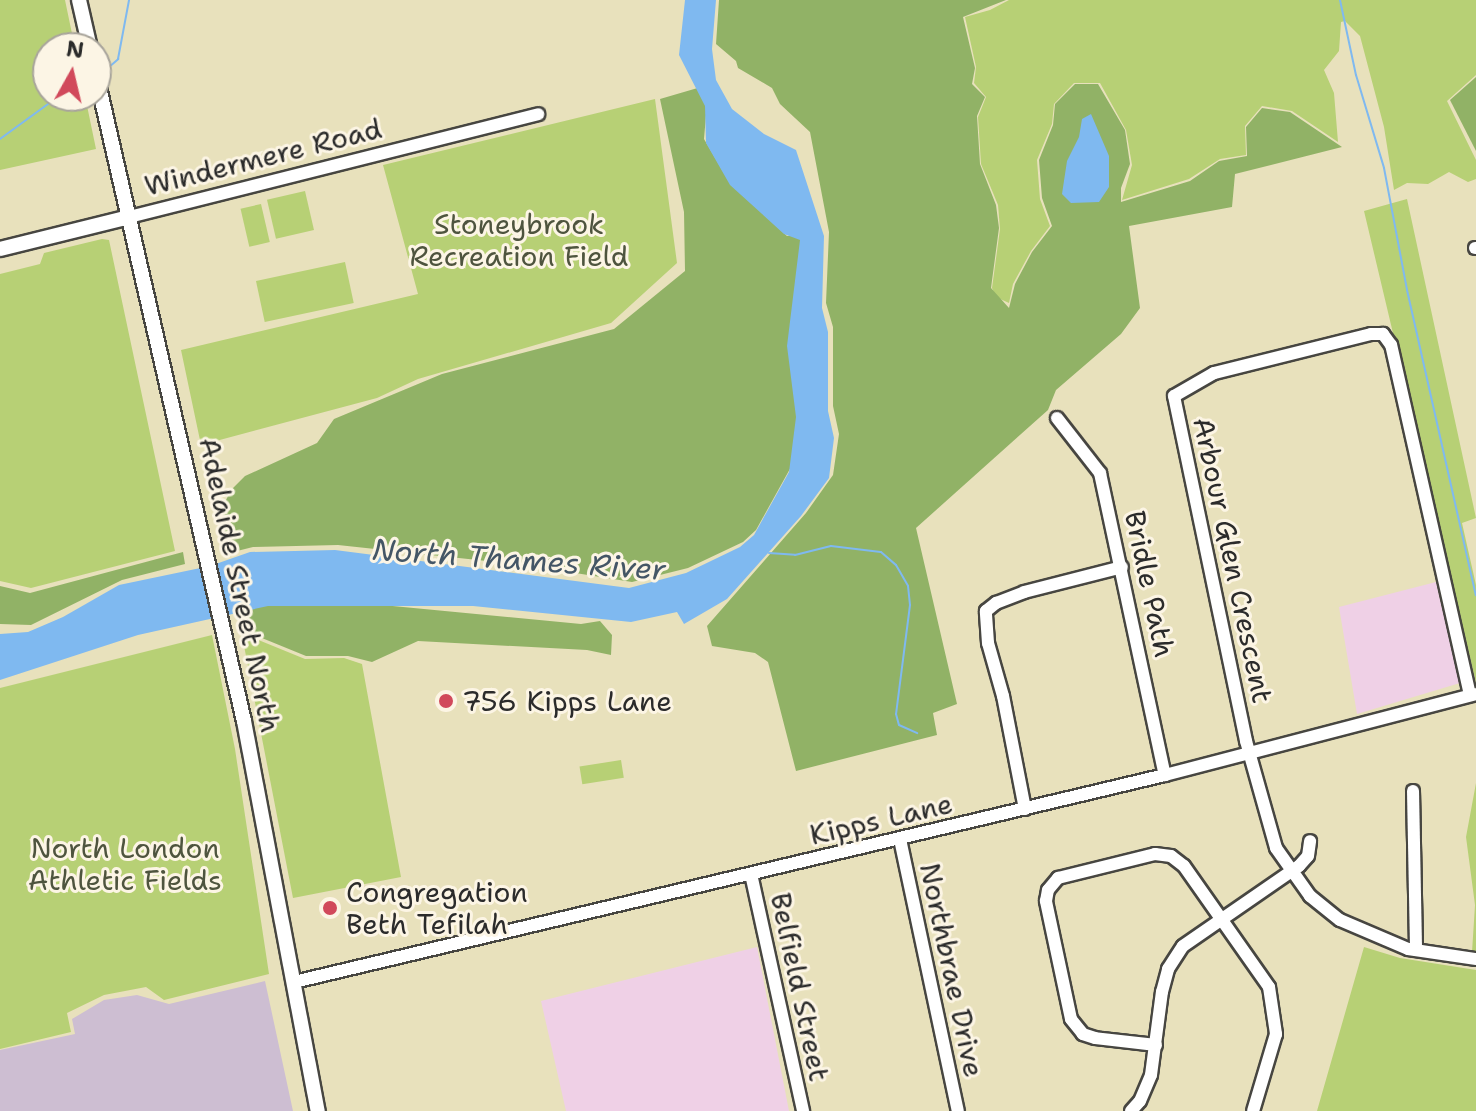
<!DOCTYPE html>
<style>
body{margin:0}
#map{position:relative;width:1476px;height:1111px;overflow:hidden;background:#e8e1bc;font-family:"Shantell Sans",sans-serif}
div>[style]{position:absolute}
[style*='--x']{left:calc(var(--x)*1px);top:calc(var(--y)*1px);width:calc(var(--w)*1px);rotate:calc(var(--a)*1deg)}
.built>*{inset:0;background:#efd0e6}
.industrial>*{inset:0;background:#cdbed2}
.green>*{inset:0;background:#b7d075;transform-origin:0 0}
.forest>*{inset:0;background:#91b266}
.water>*{inset:0;background:#7fb9f0}
.stream>*{height:2px;margin:-1px;padding:0 1px;transform-origin:1px;border-radius:1px;background:#7fb9f0}
.roads{filter:drop-shadow(2px 0 #474641) drop-shadow(-2px 0 #474641) drop-shadow(0 2px #474641) drop-shadow(0 -2px #474641)}
.minor>*{height:12px;margin:-6px;padding:0 6px;transform-origin:6px;border-radius:6px;background:#fff}
.major>*{height:14px;margin:-7px;padding:0 7px;transform-origin:7px;border-radius:7px;background:#fff}
.dots>*{width:22px;height:22px;translate:-50% -50%;box-sizing:border-box;border:4px solid #fcf5e5;border-radius:50%}
span{translate:-50% -50%;white-space:nowrap;text-align:center;line-height:1.15;-webkit-text-stroke:6px #fcf5e5;paint-order:stroke}
.street-label{font-size:28px;color:#2b2b2b}
.park-label{font-size:28px;color:#4e543e}
.poi-label{font-size:28px;color:#2b2b2b}
.left{translate:0 -50%;text-align:left}
.water-label{font-size:30px;color:#445666;font-style:italic}
.north{position:absolute;left:32px;top:32px;width:80px;height:80px;box-sizing:border-box;background:#fcf5e5;border:2px solid #a8a49b;border-radius:50%;rotate:8deg;font-size:22px;font-weight:700;line-height:32px;text-align:center;color:#2b2b2b}
.north::after{content:'';display:block;margin:auto;width:28px;height:36px;background:#d1495b;clip-path:polygon(50% 0,100% 100%,50% 72%,0 100%)}
</style>
<div id="map">
<div class="built">
<div style="clip-path:polygon(1436px 582px,1460px 683px,1357px 714px,1339px 607px)"></div>
<div style="clip-path:polygon(757px 947px,789px 1111px,566px 1111px,541px 1001px)"></div>
</div>
<div class="industrial">
<div style="clip-path:polygon(265px 981px,293px 1111px,0 1111px,0 1050px,75px 1034px,72px 1019px,104px 1000px,137px 995px,169px 1004px)"></div>
</div>
<div class="green">
<div style="clip-path:polygon(0 0,65px 0,75px 48px,48px 48px,48px 96px,85px 96px,96px 149px,0 170px)"></div>
<div style="clip-path:polygon(1009px 0,1476px 0,1476px 75px,1447px 101px,1476px 160px,1476px 179px,1468px 182px,1449px 172px,1428px 184px,1407px 183px,1394px 190px,1384px 127px,1360px 36px,1345px 21px,1341px 22px,1339px 51px,1324px 70px,1334px 93px,1338px 142px,1292px 111px,1262px 106px,1245px 126px,1246px 155px,1220px 159px,1189px 179px,1122px 200px,1132px 165px,1126px 130px,1100px 83px,1074px 83px,1054px 104px,1052px 124px,1037px 160px,1040px 199px,1050px 226px,1031px 251px,1013px 284px,1009px 303px,996px 297px,992px 288px,1000px 229px,998px 205px,981px 164px,978px 117px,986px 97px,974px 83px,976px 67px,965px 17px,990px 10px)"></div>
<div style="clip-path:polygon(655px 99px,677px 263px,611px 323px,418px 379px,377px 398px,201px 445px,181px 350px,418px 294px,383px 165px)"></div>
<div style="left:305px;top:191px;width:40px;height:39px;rotate:77deg"></div>
<div style="clip-path:polygon(1407px 199px,1476px 518px,1462px 523px,1476px 585px,1476px 683px,1364px 211px)"></div>
<div style="left:261px;top:204px;width:39px;height:21px;rotate:77deg"></div>
<div style="clip-path:polygon(102px 239px,109px 240px,175px 551px,31px 588px,0 581px,0 274px,40px 264px,44px 253px)"></div>
<div style="left:345px;top:262px;width:42px;height:91px;rotate:78deg"></div>
<div style="clip-path:polygon(239px 620px,256px 639px,305px 659px,344px 658px,362px 664px,401px 877px,293px 898px)"></div>
<div style="clip-path:polygon(212px 635px,235px 749px,269px 974px,164px 1000px,146px 987px,104px 995px,67px 1013px,71px 1032px,0 1049px,0 688px)"></div>
<div style="left:621px;top:760px;width:18px;height:42px;rotate:81deg"></div>
<div style="clip-path:polygon(1476px 783px,1476px 953px,1472px 952px,1475px 905px,1466px 837px)"></div>
<div style="clip-path:polygon(1364px 947px,1400px 958px,1476px 970px,1476px 1111px,1317px 1111px)"></div>
</div>
<div class="forest">
<div style="clip-path:polygon(719px 0,1006px 0,963px 17px,975px 68px,972px 84px,985px 97px,977px 116px,980px 164px,996px 205px,999px 228px,991px 288px,1009px 308px,1015px 284px,1032px 252px,1052px 226px,1042px 198px,1039px 160px,1053px 125px,1055px 104px,1075px 84px,1098px 84px,1125px 130px,1130px 164px,1121px 188px,1121px 202px,1190px 181px,1219px 161px,1247px 156px,1246px 127px,1262px 108px,1290px 112px,1342px 147px,1235px 174px,1232px 207px,1129px 226px,1140px 308px,1121px 334px,1056px 390px,1048px 410px,916px 528px,957px 704px,933px 713px,937px 735px,796px 771px,768px 662px,755px 653px,712px 646px,707px 626px,806px 513px,833px 475px,839px 434px,833px 406px,833px 327px,826px 303px,829px 232px,810px 132px,780px 104px,772px 88px,738px 68px,736px 61px,716px 44px)"></div>
<div style="clip-path:polygon(1476px 77px,1476px 151px,1450px 100px)"></div>
<div style="clip-path:polygon(701px 87px,707px 103px,704px 139px,730px 183px,787px 236px,802px 235px,798px 413px,791px 467px,756px 530px,743px 542px,688px 568px,632px 582px,525px 565px,338px 545px,253px 547px,225px 554px,220px 512px,231px 490px,245px 476px,317px 443px,334px 419px,442px 374px,614px 329px,685px 271px,684px 212px,660px 99px)"></div>
<div style="clip-path:polygon(183px 552px,185px 564px,122px 580px,31px 625px,0 624px,0 586px,30px 593px)"></div>
<div style="clip-path:polygon(330px 600px,581px 624px,600px 621px,612px 635px,611px 655px,587px 650px,418px 641px,372px 662px,348px 656px,306px 656px,257px 636px,233px 609px,271px 603px)"></div>
</div>
<div class="water">
<div style="clip-path:polygon(685px 0,716px 0,712px 49px,716px 80px,732px 109px,764px 134px,796px 150px,824px 236px,822px 308px,828px 332px,828px 411px,834px 438px,829px 478px,801px 516px,727px 599px,684px 624px,677px 612px,631px 622px,473px 606px,268px 606px,138px 635px,0 680px,0 634px,28px 632px,63px 617px,119px 585px,210px 566px,250px 552px,335px 550px,629px 588px,686px 573px,740px 547px,754px 535px,789px 472px,796px 417px,787px 346px,800px 240px,784px 234px,730px 185px,706px 143px,705px 106px,679px 55px)"></div>
<div style="clip-path:polygon(1091px 114px,1109px 156px,1109px 187px,1099px 202px,1071px 203px,1062px 194px,1067px 161px,1079px 137px,1082px 119px)"></div>
</div>
<div class="stream">
<div style="--x:1340;--y:0;--w:77;--a:78"></div>
<div style="--x:1356;--y:75;--w:97;--a:73.2"></div>
<div style="--x:1384;--y:168;--w:124;--a:79.3"></div>
<div style="--x:1407;--y:290;--w:313;--a:77.3"></div>
<div style="--x:101;--y:74;--w:23;--a:-41"></div>
<div style="--x:118;--y:59;--w:60;--a:-79.4"></div>
<div style="--x:0;--y:139;--w:73;--a:-36.1"></div>
<div style="--x:769;--y:553;--w:26;--a:4"></div>
<div style="--x:795;--y:555;--w:37;--a:-14"></div>
<div style="--x:831;--y:546;--w:50;--a:6.8"></div>
<div style="--x:881;--y:552;--w:20;--a:41"></div>
<div style="--x:896;--y:565;--w:24;--a:60"></div>
<div style="--x:908;--y:586;--w:19;--a:84"></div>
<div style="--x:910;--y:605;--w:110;--a:97.3"></div>
<div style="--x:896;--y:714;--w:11;--a:75"></div>
<div style="--x:899;--y:725;--w:20;--a:24"></div>
</div>
<div class="roads">
<div class="minor">
<div style="--x:129;--y:217;--w:422;--a:-14.1"></div>
<div style="--x:1475;--y:248;--w:1;--a:0"></div>
<div style="--x:1057;--y:418;--w:70;--a:52"></div>
<div style="--x:1100;--y:473;--w:309;--a:77.9"></div>
<div style="--x:1470;--y:695;--w:359;--a:-102.7"></div>
<div style="--x:1391;--y:345;--w:14;--a:-126"></div>
<div style="--x:1383;--y:334;--w:12;--a:180"></div>
<div style="--x:1371;--y:334;--w:162;--a:166"></div>
<div style="--x:1214;--y:373;--w:46;--a:150.1"></div>
<div style="--x:1174;--y:396;--w:352;--a:78.2"></div>
<div style="--x:1246;--y:741;--w:111;--a:74.3"></div>
<div style="--x:1276;--y:848;--w:59;--a:54.7"></div>
<div style="--x:1310;--y:896;--w:38;--a:39"></div>
<div style="--x:1340;--y:920;--w:74;--a:23.1"></div>
<div style="--x:1408;--y:949;--w:69;--a:8.4"></div>
<div style="--x:1413;--y:791;--w:159;--a:88.9"></div>
<div style="--x:1025;--y:809;--w:115;--a:-101"></div>
<div style="--x:1003;--y:696;--w:55;--a:-105.8"></div>
<div style="--x:988;--y:643;--w:32;--a:-94"></div>
<div style="--x:986;--y:611;--w:13;--a:-39"></div>
<div style="--x:996;--y:603;--w:30;--a:-21"></div>
<div style="--x:1024;--y:592;--w:101;--a:-14.3"></div>
<div style="--x:900;--y:839;--w:278;--a:78"></div>
<div style="--x:751;--y:874;--w:243;--a:77.6"></div>
<div style="--x:294;--y:982;--w:895;--a:-13.37"></div>
<div style="--x:1165;--y:775;--w:321;--a:-14.6"></div>
<div style="--x:1156;--y:1045;--w:61;--a:-173.5"></div>
<div style="--x:1095;--y:1038;--w:13;--a:-162"></div>
<div style="--x:1083;--y:1034;--w:19;--a:-129"></div>
<div style="--x:1071;--y:1019;--w:121;--a:-102"></div>
<div style="--x:1046;--y:901;--w:11;--a:-80"></div>
<div style="--x:1048;--y:890;--w:16;--a:-50"></div>
<div style="--x:1058;--y:878;--w:100;--a:-13.9"></div>
<div style="--x:1155;--y:854;--w:16;--a:7"></div>
<div style="--x:1171;--y:856;--w:16;--a:38"></div>
<div style="--x:1184;--y:866;--w:148;--a:54.9"></div>
<div style="--x:1269;--y:987;--w:48;--a:81.5"></div>
<div style="--x:1276;--y:1034;--w:80;--a:106.6"></div>
<div style="--x:1131;--y:1111;--w:13;--a:-48"></div>
<div style="--x:1140;--y:1101;--w:28;--a:-67"></div>
<div style="--x:1151;--y:1075;--w:84;--a:-82.5"></div>
<div style="--x:1162;--y:992;--w:24;--a:-75"></div>
<div style="--x:1168;--y:969;--w:27;--a:-57"></div>
<div style="--x:1183;--y:946;--w:141;--a:-34.6"></div>
<div style="--x:1299;--y:866;--w:13;--a:-48"></div>
<div style="--x:1308;--y:856;--w:15;--a:-82"></div>
</div>
<div class="major">
<div style="--x:79;--y:0;--w:49;--a:77.1"></div>
<div style="--x:96;--y:74;--w:664;--a:77.12"></div>
<div style="--x:244;--y:721;--w:397;--a:79.3"></div>
<div style="--x:0;--y:249;--w:133;--a:-13.9"></div>
</div>
</div>
<div class="dots">
<div style="left:446px;top:701px;background:#d1495b"></div>
<div style="left:330px;top:908px;background:#d1495b"></div>
</div>
<div class="street-label">
<span style="left:263px;top:157px;rotate:-14deg">Windermere Road</span>
<span style="left:1233px;top:560px;rotate:78deg">Arbour Glen Crescent</span>
<span style="left:1150px;top:584px;rotate:78deg">Bridle Path</span>
<span style="left:240px;top:585px;rotate:78deg">Adelaide Street North</span>
<span style="left:881px;top:819px;rotate:-13deg">Kipps Lane</span>
<span style="left:952px;top:970px;rotate:78deg">Northbrae Drive</span>
<span style="left:800px;top:987px;rotate:78deg">Belfield Street</span>
</div>
<div class="park-label">
<span style="left:519px;top:240px">Stoneybrook<br>Recreation Field</span>
<span style="left:125px;top:864px">North London<br>Athletic Fields</span>
</div>
<div class="poi-label">
<span class="left" style="left:462px;top:701px">756 Kipps Lane</span>
<span class="left" style="left:346px;top:908px">Congregation<br>Beth Tefilah</span>
</div>
<div class="water-label">
<span style="left:519px;top:560px;rotate:4deg">North Thames River</span>
</div>
<div class="north">N</div>
</div>
